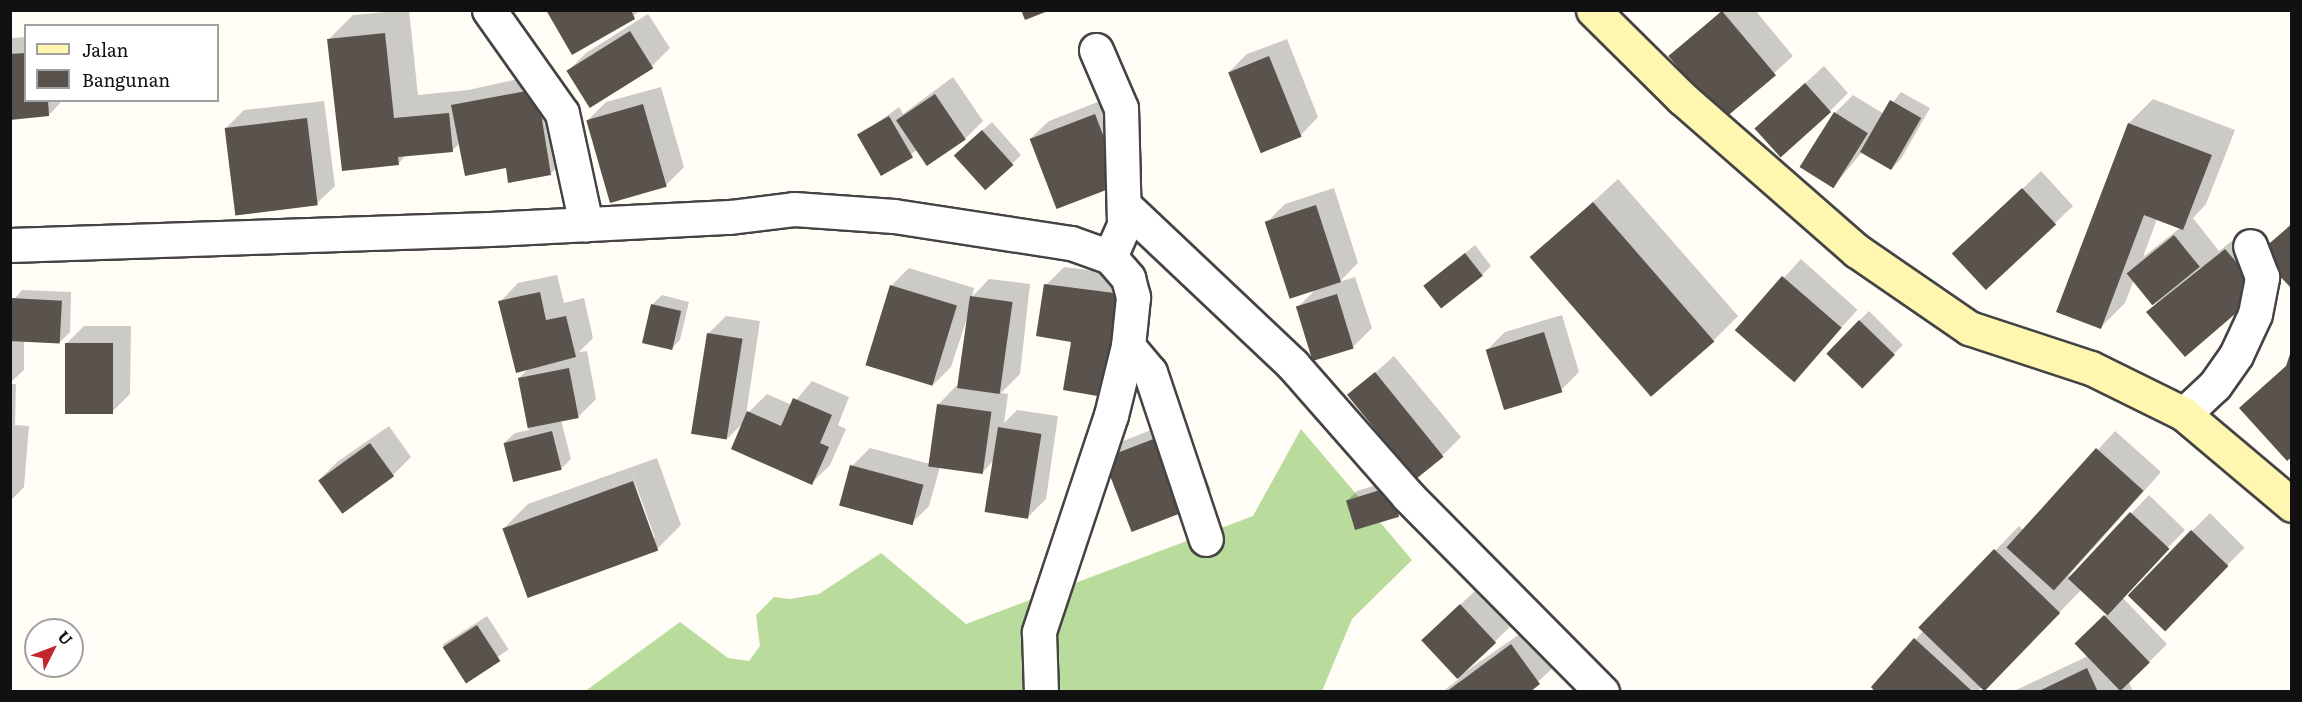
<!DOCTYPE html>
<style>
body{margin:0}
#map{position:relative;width:2302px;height:702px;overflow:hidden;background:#fffdf5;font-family:Literata,serif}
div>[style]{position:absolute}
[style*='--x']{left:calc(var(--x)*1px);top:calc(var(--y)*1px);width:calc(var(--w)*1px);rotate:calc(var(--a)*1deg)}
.forest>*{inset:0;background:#b9dc9c}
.shadow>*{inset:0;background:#0003;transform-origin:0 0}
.building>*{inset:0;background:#5a524d;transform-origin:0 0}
.roads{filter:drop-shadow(2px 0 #444) drop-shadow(-2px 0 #444) drop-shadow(0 2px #444) drop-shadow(0 -2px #444)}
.street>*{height:33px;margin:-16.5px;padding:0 16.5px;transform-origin:16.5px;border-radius:16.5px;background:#fff}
.secondary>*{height:33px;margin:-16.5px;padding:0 16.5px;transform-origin:16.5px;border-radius:16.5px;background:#fff6b0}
span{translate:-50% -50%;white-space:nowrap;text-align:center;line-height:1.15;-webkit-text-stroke:6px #fff;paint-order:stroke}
.frame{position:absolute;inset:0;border:12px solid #111;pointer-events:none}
.legend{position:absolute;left:24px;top:24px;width:195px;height:78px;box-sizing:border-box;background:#fff;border:2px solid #a0a0a0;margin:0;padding:8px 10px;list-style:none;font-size:18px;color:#111}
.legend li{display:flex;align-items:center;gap:12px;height:30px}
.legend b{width:30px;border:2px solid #a0a0a0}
.north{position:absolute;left:24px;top:618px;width:60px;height:60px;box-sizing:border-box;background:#fff;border:2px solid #a0a0a0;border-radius:50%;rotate:48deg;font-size:16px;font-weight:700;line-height:24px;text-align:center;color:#111}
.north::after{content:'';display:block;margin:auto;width:21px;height:27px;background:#c4262e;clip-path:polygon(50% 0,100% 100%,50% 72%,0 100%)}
</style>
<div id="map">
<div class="forest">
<div style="clip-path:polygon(1301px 429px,1412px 560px,1352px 619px,1322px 691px,584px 692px,680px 622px,728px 658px,749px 661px,760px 646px,756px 615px,774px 597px,790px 599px,819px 594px,881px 553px,966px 624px,1253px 516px)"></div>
</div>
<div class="shadow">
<div style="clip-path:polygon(409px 10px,418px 95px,468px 90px,555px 71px,568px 156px,550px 174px,507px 167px,460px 143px,452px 151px,406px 155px,398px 164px,329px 39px,353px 15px)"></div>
<div style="clip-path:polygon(548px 10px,642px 10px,573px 53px)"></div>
<div style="clip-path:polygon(1722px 10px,1755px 10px,1793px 56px,1723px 119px,1671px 57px)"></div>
<div style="clip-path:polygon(648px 14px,670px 48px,652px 66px,590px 106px,568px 71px,586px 53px)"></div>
<div style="clip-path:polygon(26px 37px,26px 100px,63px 100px,49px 115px,10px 118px,10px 38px)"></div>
<div style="clip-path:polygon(1287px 39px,1318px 117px,1300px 136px,1229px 72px,1247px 54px)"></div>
<div style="clip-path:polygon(1824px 66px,1848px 93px,1830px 111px,1775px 111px)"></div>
<div style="clip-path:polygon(953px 77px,983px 121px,965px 139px,917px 150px,882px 174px,859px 136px,899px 107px,903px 114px)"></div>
<div style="clip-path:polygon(661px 87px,684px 167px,666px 185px,588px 120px,606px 102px)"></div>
<div style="clip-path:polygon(1901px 92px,1930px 108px,1901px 159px,1891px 169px,1862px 152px,1833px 187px,1835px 113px,1853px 95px,1884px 114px)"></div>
<div style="clip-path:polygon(1113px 96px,1139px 165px,1121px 183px,1030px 139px,1049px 121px)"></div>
<div style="clip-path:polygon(evenodd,2153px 99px,2235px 130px,2206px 204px,2193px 218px,2219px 251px,2244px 232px,2261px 252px,2292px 223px,2292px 287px,2262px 254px,2260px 288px,2148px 312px,2160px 299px,2134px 280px,2125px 303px,2101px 327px,2058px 311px,2129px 123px,2153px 99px,2157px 219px,2180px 228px,2143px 257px,2157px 219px)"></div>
<div style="clip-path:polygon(324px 101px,335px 186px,316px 204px,226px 128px,244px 110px)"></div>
<div style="clip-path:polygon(992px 122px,1021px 155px,1012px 164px,964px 146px)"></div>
<div style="clip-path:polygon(2041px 171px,2073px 206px,1986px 289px,1972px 237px)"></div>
<div style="clip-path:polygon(1618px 179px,1738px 316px,1714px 340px,1532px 258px)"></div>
<div style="clip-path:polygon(1334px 188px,1358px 263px,1339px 282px,1355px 277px,1372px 328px,1354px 346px,1314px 359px,1298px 307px,1317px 288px,1267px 222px,1285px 204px)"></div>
<div style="clip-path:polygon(1475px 245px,1491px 266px,1482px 275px,1425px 286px)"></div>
<div style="left:1801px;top:259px;width:76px;height:96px;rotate:42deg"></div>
<div style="clip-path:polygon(1064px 267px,1139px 276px,1073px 341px,1046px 285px)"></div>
<div style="clip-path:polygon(909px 268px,974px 288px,972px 297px,989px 279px,1030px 284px,1020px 374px,1001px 393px,1008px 394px,1004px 423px,1017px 410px,1058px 416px,1046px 499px,1028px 517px,994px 460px,982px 473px,940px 467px,929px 506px,911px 524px,852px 466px,870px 448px,930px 464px,938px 405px,956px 386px,961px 387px,970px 309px,951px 367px,933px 385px,891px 286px)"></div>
<div style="clip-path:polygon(557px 275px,564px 303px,584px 298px,593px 338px,579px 352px,587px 351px,596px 399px,578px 417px,561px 420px,571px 459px,562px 468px,505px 442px,515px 433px,529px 430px,519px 378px,529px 368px,500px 302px,518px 283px)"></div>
<div style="clip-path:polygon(22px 290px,71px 292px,70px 332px,60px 342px,24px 340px,24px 370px,10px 383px,10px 304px)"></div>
<div style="clip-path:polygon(662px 295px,689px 302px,680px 340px,671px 349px,653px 304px)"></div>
<div style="left:1869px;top:311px;width:48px;height:58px;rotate:45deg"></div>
<div style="clip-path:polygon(1562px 315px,1579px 372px,1561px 390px,1487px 350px,1505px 332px)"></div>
<div style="clip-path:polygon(726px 316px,760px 321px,746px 415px,767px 394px,792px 405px,812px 381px,849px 397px,838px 425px,846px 429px,830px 465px,812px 483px,744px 422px,727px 439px,708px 334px)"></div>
<div style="clip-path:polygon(84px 326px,131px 326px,130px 394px,112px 412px,66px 344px)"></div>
<div style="clip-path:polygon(1394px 356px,1461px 437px,1443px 455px,1349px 396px)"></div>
<div style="clip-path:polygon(10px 384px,16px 384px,15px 425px,29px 426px,24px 487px,10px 501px)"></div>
<div style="clip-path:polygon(1182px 418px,1211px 490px,1192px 508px,1105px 459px,1123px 441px)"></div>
<div style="clip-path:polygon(389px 426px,411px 457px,393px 475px,319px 480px,337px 462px)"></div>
<div style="clip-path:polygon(2115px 431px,2161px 472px,2069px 575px,2071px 576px,2149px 495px,2185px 530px,2121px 596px,2167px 644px,2129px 682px,2133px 692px,2012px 692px,2088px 656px,2077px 644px,2108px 613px,2082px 589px,2009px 665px,1976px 692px,1878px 692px,1873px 687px,1924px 630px,1921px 627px,2019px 526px,2024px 531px)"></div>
<div style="clip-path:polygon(evenodd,657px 458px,681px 525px,657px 549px,503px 529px,528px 504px,657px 458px,632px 474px,655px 538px,652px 538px,632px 474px)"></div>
<div style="clip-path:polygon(1399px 478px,1408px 506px,1398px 515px,1348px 500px,1357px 491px)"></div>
<div style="left:2210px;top:513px;width:49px;height:115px;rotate:45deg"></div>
<div style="clip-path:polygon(1479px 587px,1513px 624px,1459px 676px,1530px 627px,1557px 664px,1527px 692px,1442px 692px,1459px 679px,1423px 640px)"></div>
<div style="left:487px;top:616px;width:40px;height:53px;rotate:57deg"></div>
</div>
<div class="building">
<div style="clip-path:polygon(546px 10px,631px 10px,635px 19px,572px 55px)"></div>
<div style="clip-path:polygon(1021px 10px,1048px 10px,1048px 11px,1025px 20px)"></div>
<div style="left:1722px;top:11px;width:84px;height:70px;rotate:50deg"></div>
<div style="left:630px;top:31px;width:44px;height:75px;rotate:58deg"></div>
<div style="clip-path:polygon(385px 33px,394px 118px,449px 113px,453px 152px,398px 157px,399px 165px,342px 171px,327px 39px)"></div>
<div style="clip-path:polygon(26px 53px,26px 100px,48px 100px,49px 116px,10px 120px,10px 54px)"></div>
<div style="left:1269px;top:56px;width:87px;height:44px;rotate:68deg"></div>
<div style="left:1805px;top:83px;width:39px;height:68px;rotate:48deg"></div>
<div style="clip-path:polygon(537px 89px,551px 175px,508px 183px,506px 168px,465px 176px,451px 105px)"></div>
<div style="left:935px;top:94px;width:55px;height:47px;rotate:56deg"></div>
<div style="left:1890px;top:100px;width:36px;height:60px;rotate:30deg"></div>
<div style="left:643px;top:104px;width:86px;height:59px;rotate:74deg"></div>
<div style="left:1834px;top:112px;width:40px;height:65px;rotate:32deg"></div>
<div style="left:1095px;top:114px;width:75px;height:70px;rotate:69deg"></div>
<div style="left:889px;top:116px;width:48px;height:37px;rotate:60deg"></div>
<div style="left:307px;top:118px;width:88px;height:83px;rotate:83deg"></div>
<div style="clip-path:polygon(2128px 123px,2212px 155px,2183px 230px,2144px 215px,2101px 329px,2056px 312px)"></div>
<div style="left:982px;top:130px;width:47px;height:38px;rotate:48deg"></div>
<div style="left:2022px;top:188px;width:50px;height:96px;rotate:47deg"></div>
<div style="left:1593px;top:202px;width:185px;height:84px;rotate:49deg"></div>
<div style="left:1316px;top:205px;width:81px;height:54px;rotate:72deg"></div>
<div style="clip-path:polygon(2292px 224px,2292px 289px,2258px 253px)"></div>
<div style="left:2174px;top:235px;width:41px;height:61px;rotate:51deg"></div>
<div style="clip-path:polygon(2225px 249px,2244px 271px,2242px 308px,2185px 357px,2146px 312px)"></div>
<div style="left:1465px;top:253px;width:29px;height:53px;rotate:52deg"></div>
<div style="left:1782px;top:276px;width:79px;height:72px;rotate:41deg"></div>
<div style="clip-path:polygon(1044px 284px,1122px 294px,1103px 397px,1063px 390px,1071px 342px,1036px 336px)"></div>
<div style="left:890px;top:285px;width:70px;height:84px;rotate:17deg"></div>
<div style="clip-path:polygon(540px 292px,546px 320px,566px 316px,576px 357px,516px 373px,498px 301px)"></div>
<div style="left:1337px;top:294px;width:57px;height:43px;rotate:73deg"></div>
<div style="left:970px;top:296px;width:43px;height:93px;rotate:8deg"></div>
<div style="left:11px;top:298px;width:51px;height:43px;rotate:3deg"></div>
<div style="left:651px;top:304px;width:31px;height:40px;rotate:13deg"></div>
<div style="left:1859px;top:320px;width:50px;height:47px;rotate:44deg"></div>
<div style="left:1544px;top:332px;width:63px;height:61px;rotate:73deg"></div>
<div style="left:707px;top:333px;width:36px;height:102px;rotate:9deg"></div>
<div style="left:65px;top:343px;width:48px;height:71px"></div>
<div style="clip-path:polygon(2292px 348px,2292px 457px,2287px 461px,2239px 408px,2286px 366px)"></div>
<div style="left:569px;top:368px;width:51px;height:52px;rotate:79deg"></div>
<div style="left:1375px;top:372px;width:109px;height:36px;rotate:51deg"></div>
<div style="clip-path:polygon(793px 398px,832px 415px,820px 443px,829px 447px,812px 485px,731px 449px,747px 411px,781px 426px)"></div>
<div style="left:937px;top:404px;width:55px;height:63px;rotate:8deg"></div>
<div style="left:998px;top:427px;width:44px;height:86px;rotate:9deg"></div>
<div style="left:552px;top:431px;width:40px;height:50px;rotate:76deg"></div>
<div style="left:1164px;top:435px;width:79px;height:65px;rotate:69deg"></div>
<div style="left:370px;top:443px;width:41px;height:64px;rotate:54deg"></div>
<div style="left:2096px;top:448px;width:64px;height:134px;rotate:42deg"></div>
<div style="left:850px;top:465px;width:76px;height:42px;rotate:15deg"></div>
<div style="left:633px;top:481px;width:74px;height:139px;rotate:70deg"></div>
<div style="left:1390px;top:487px;width:31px;height:46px;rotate:73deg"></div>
<div style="left:2130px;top:512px;width:54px;height:91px;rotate:43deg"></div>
<div style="left:2191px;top:530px;width:52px;height:91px;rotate:44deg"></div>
<div style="left:1994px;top:549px;width:92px;height:109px;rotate:44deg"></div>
<div style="left:1460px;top:604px;width:53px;height:53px;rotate:47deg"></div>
<div style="left:2104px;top:615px;width:66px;height:41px;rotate:46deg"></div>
<div style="left:477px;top:625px;width:43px;height:41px;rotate:57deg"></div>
<div style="clip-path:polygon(1914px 638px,1973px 692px,1875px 692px,1871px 687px)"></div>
<div style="clip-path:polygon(1511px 644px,1540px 684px,1530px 692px,1446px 692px)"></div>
<div style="clip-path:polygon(2087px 668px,2098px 692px,2037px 692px)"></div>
</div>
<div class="roads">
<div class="street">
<div style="--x:489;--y:10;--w:126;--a:54.7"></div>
<div style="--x:562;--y:113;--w:114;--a:77.8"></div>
<div style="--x:1096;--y:50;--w:63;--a:66.7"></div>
<div style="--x:1121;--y:108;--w:117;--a:88.5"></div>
<div style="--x:1124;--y:225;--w:35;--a:114"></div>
<div style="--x:1125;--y:206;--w:231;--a:43.4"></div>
<div style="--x:1293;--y:365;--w:174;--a:48.7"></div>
<div style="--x:1408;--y:496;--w:276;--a:45.3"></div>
<div style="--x:10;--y:245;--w:480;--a:-1.9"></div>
<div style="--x:490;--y:229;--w:240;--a:-2.9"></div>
<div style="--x:730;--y:217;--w:64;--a:-7.1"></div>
<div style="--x:794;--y:209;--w:100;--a:4"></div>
<div style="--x:894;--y:216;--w:179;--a:8.7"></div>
<div style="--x:1071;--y:243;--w:41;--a:19.7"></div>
<div style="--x:1110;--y:257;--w:28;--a:49"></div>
<div style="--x:1128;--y:278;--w:20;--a:75"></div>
<div style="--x:1133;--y:297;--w:49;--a:95.8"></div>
<div style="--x:1128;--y:346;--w:71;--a:103.8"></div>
<div style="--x:1111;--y:415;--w:229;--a:108.4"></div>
<div style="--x:1039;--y:632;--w:60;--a:88.1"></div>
<div style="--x:1128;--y:346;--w:34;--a:50"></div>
<div style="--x:1150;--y:372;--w:176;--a:71.5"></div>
<div style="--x:2184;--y:414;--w:42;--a:-43.1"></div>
<div style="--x:2215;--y:385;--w:37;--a:-55"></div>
<div style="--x:2236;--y:355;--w:45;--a:-65.1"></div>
<div style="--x:2255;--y:314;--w:38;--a:-79"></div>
<div style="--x:2262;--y:277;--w:33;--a:-111"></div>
</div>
<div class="secondary">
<div style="--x:1593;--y:10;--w:125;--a:44.7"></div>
<div style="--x:1682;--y:98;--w:232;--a:41.2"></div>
<div style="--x:1857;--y:251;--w:136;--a:34.5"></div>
<div style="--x:1969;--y:328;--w:128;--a:18.2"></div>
<div style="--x:2091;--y:368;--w:104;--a:26.3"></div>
<div style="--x:2184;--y:414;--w:141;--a:40.1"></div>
</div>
</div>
<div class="frame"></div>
<ul class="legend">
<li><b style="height:8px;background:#fff6b0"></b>Jalan</li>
<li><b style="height:16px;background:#5a524d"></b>Bangunan</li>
</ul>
<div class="north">U</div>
</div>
